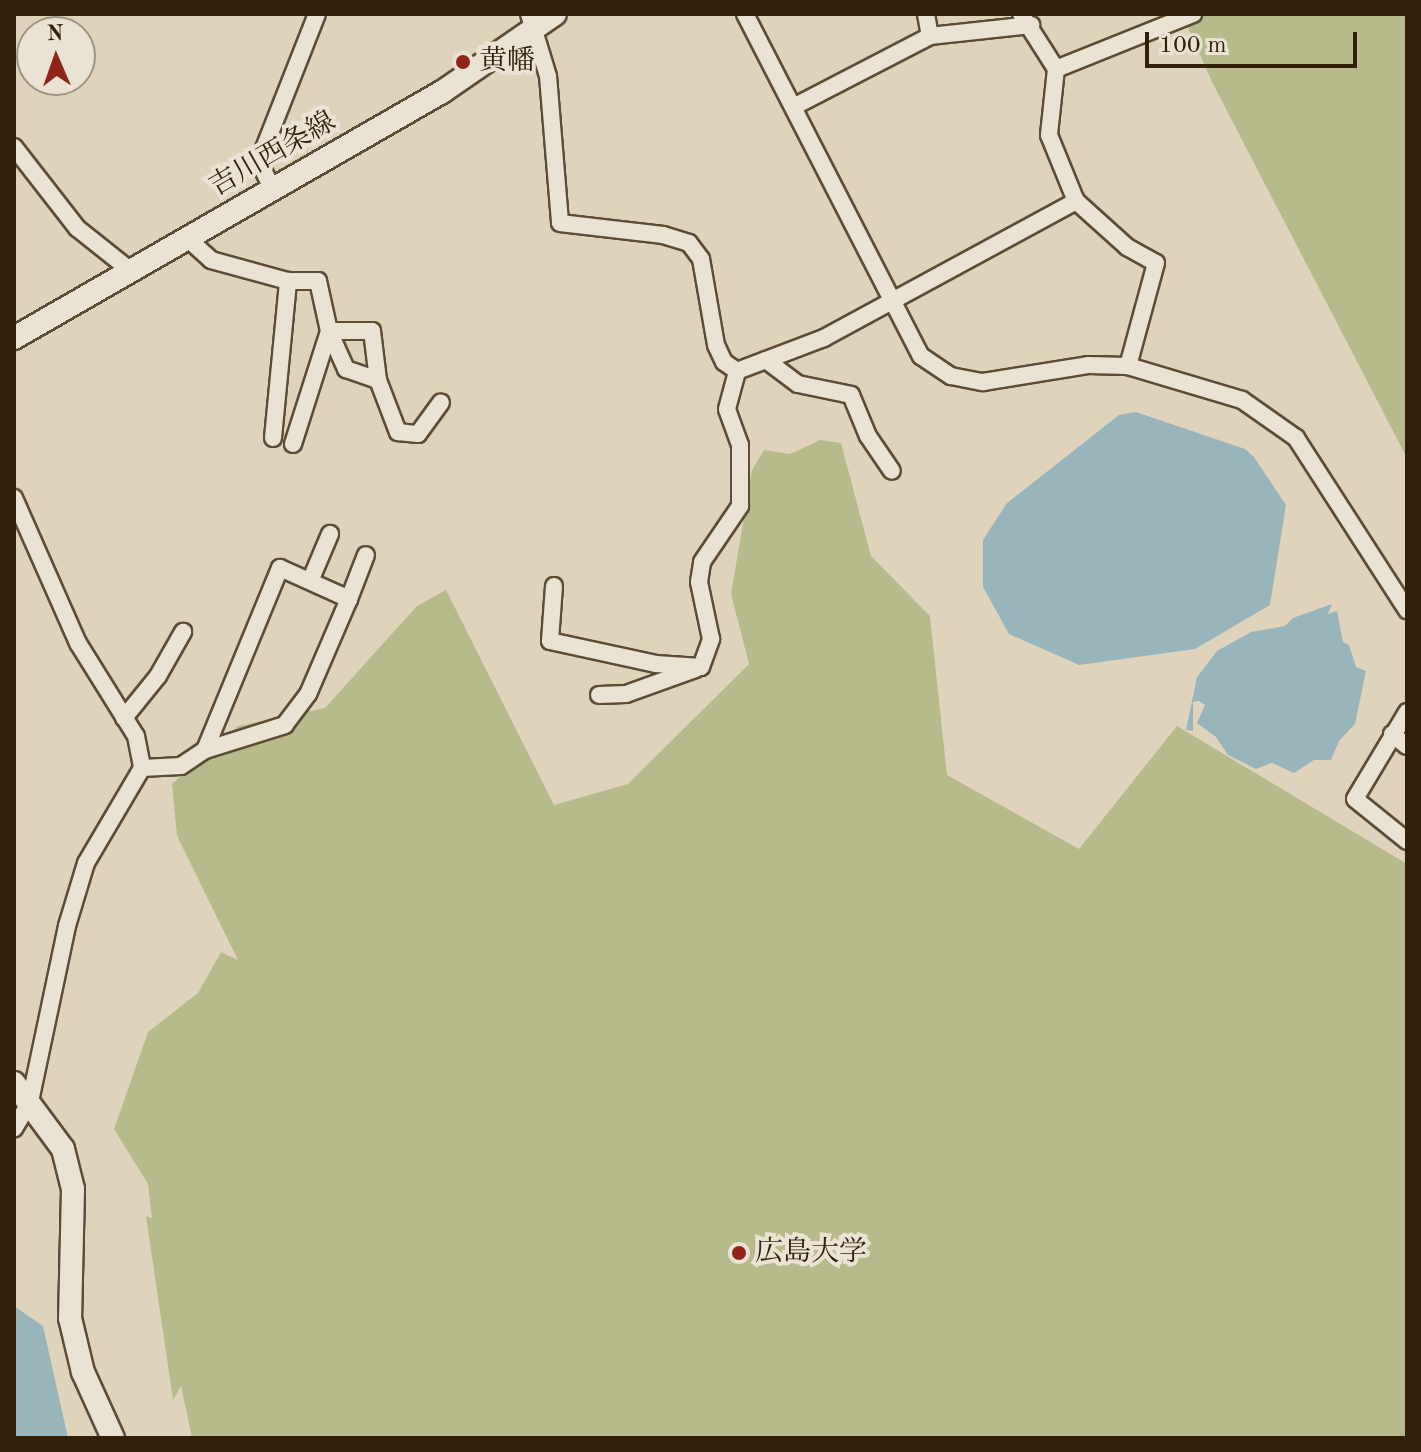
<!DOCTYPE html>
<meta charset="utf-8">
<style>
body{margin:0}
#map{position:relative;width:1421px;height:1452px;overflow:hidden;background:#dfd4bb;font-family:"Old Standard TT","Noto Serif JP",serif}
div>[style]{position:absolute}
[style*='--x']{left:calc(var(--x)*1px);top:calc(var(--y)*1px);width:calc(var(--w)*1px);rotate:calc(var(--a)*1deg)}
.green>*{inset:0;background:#b7bb8c}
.water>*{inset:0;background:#99b5bc}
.roads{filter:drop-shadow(2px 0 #5d4c35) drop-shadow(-2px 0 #5d4c35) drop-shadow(0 2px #5d4c35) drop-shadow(0 -2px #5d4c35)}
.street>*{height:16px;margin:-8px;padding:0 8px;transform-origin:8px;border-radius:8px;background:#eae3d3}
.secondary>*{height:22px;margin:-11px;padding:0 11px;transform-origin:11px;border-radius:11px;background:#eae3d3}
.dots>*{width:22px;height:22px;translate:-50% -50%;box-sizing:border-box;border:4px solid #eae3d3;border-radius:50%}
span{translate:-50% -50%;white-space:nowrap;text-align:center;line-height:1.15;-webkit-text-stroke:8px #eae3d3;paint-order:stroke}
.poi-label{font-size:28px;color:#321f08}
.left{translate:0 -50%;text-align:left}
.street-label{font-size:28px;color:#321f08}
.frame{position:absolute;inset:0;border:16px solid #321f08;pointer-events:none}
.north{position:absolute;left:16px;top:16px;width:80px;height:80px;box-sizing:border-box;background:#eae3d3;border:2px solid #a09582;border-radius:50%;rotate:358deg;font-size:22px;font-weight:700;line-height:32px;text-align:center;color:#321f08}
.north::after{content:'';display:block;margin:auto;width:28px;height:36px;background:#8f2418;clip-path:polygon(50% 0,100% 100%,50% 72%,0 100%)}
.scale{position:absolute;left:1145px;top:32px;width:212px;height:36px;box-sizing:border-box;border:4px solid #321f08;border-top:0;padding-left:10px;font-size:24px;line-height:28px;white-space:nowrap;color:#321f08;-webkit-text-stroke:6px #eae3d3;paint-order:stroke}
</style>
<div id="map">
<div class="green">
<div style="clip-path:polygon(1182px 14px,1407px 14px,1407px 458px,1212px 82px)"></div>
<div style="clip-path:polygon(820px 440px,841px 443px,871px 556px,930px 616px,947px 775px,1079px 849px,1177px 726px,1407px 864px,1407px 1438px,192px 1438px,181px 1386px,173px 1400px,146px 1216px,152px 1218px,148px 1184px,114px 1129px,148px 1032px,198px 993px,221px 952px,238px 960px,177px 836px,172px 784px,238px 726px,325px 708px,417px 606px,446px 590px,554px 805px,628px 784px,749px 664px,731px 594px,752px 470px,764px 450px,790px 454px)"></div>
</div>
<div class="water">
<div style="clip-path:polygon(1136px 412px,1245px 449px,1254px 457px,1286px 505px,1270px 605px,1195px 649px,1079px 665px,1009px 634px,983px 587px,983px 540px,1007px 503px,1119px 415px)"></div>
<div style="clip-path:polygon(1332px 604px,1328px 614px,1337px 611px,1343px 642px,1349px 645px,1356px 667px,1366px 671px,1355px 724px,1339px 741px,1331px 760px,1314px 760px,1294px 773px,1272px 763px,1256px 769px,1228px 755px,1216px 737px,1197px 723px,1205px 705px,1199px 701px,1193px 702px,1193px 731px,1186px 730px,1197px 677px,1217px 651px,1251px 632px,1285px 626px,1293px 618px)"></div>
<div style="clip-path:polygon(14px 1306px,43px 1326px,68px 1438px,14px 1438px)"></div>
</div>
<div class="roads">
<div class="street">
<div style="--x:529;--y:14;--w:65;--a:73"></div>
<div style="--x:548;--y:76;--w:147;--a:85.3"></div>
<div style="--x:560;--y:223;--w:104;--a:6.6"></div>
<div style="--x:663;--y:235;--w:27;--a:17"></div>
<div style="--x:689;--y:243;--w:20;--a:53"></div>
<div style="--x:701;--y:259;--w:87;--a:80.1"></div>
<div style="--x:716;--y:345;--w:19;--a:65"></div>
<div style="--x:724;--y:362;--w:16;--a:35"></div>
<div style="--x:737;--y:371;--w:93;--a:-20.8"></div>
<div style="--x:824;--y:338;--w:287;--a:-28.5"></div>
<div style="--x:745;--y:14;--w:385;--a:62.8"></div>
<div style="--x:921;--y:356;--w:36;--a:34"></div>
<div style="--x:951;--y:376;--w:33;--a:11"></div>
<div style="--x:983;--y:382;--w:106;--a:-9.2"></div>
<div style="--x:1088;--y:365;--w:40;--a:1.4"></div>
<div style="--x:1128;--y:366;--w:119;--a:16.6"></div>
<div style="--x:1242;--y:400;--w:66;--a:35.1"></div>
<div style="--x:1296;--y:438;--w:205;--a:57.2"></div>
<div style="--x:926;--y:14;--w:22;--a:80"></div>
<div style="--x:1021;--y:14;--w:65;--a:57.5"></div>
<div style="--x:1056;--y:69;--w:66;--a:96.1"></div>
<div style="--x:1049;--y:135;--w:71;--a:67.8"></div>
<div style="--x:1076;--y:201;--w:69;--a:42"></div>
<div style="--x:1127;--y:247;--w:33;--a:29"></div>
<div style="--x:1156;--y:263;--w:107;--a:105.2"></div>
<div style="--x:1056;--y:69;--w:148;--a:-21.9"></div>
<div style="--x:795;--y:106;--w:152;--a:-27.4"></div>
<div style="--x:930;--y:36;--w:102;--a:-6.2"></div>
<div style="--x:14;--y:147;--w:103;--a:52.1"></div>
<div style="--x:77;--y:228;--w:69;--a:38.5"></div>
<div style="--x:273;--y:191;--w:23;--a:-115"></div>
<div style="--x:263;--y:170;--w:19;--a:-90"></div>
<div style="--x:263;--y:151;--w:147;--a:-68.5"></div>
<div style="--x:188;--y:239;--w:31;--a:42"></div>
<div style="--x:211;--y:260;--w:80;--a:15.3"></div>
<div style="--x:288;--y:281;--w:30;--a:0"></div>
<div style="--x:318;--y:281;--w:51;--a:77.6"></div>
<div style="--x:329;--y:331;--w:43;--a:0"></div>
<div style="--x:372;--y:331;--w:49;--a:83"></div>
<div style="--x:378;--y:380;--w:56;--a:69"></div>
<div style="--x:398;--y:432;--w:20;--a:6"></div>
<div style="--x:418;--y:434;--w:39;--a:-54"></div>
<div style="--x:329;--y:331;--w:42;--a:65.9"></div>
<div style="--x:346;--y:369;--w:34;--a:19"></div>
<div style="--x:766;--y:360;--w:40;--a:37"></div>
<div style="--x:798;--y:384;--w:54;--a:11.7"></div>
<div style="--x:851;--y:395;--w:44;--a:67.5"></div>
<div style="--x:868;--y:436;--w:42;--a:55.6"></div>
<div style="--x:273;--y:438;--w:158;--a:-84.5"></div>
<div style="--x:293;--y:444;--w:119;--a:-72.3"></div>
<div style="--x:14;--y:498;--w:158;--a:66.2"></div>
<div style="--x:78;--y:643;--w:110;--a:58.1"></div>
<div style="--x:136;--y:736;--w:33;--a:79"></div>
<div style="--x:142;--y:768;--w:110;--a:120.5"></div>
<div style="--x:86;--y:863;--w:66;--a:106.8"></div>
<div style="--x:67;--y:926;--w:180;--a:101.9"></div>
<div style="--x:30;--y:1102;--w:31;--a:121"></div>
<div style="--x:280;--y:568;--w:76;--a:24.2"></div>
<div style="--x:349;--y:599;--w:103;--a:113.3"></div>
<div style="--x:308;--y:694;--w:39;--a:127"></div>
<div style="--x:285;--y:725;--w:84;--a:162.6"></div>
<div style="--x:205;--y:750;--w:197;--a:-67.6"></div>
<div style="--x:311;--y:579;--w:49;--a:-67.1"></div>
<div style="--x:554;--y:586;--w:55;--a:94.2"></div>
<div style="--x:550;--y:641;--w:108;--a:12.2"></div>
<div style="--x:656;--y:664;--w:45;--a:3.8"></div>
<div style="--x:349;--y:599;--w:47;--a:-68.9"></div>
<div style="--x:701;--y:667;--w:30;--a:-70"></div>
<div style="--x:711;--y:639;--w:58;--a:-101.9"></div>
<div style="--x:699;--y:582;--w:20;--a:-81"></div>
<div style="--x:702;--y:562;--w:68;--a:-55.8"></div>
<div style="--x:740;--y:506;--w:61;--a:-90"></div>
<div style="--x:740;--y:445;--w:38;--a:-110"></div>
<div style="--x:727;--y:409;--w:39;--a:-75"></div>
<div style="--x:599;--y:695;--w:27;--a:-2"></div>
<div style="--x:626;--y:694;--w:74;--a:-19.7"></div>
<div style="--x:1407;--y:712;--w:101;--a:120.9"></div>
<div style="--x:1355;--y:799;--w:67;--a:38.9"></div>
<div style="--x:124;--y:718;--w:54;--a:-51"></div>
<div style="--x:158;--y:676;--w:51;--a:-60.4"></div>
<div style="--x:1392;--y:734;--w:19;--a:39"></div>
<div style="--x:142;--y:768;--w:39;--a:-3"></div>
<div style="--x:181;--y:766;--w:29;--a:-34"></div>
</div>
<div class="secondary">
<div style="--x:14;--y:338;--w:494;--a:-29.9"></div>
<div style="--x:442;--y:92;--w:137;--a:-34.6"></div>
<div style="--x:14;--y:1083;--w:82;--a:53.4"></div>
<div style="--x:63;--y:1149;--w:41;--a:76"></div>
<div style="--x:73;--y:1189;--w:129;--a:91.3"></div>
<div style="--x:70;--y:1318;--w:56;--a:76.5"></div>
<div style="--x:83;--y:1372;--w:72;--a:65.6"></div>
</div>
</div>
<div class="dots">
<div style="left:463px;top:62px;background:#8f2418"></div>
<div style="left:739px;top:1253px;background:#8f2418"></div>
</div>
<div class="poi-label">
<span class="left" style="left:479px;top:62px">黄幡</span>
<span class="left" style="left:755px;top:1253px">広島大学</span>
</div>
<div class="street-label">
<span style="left:273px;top:155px;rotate:-30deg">吉川西条線</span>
</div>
<div class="frame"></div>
<div class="north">N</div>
<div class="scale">100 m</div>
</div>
